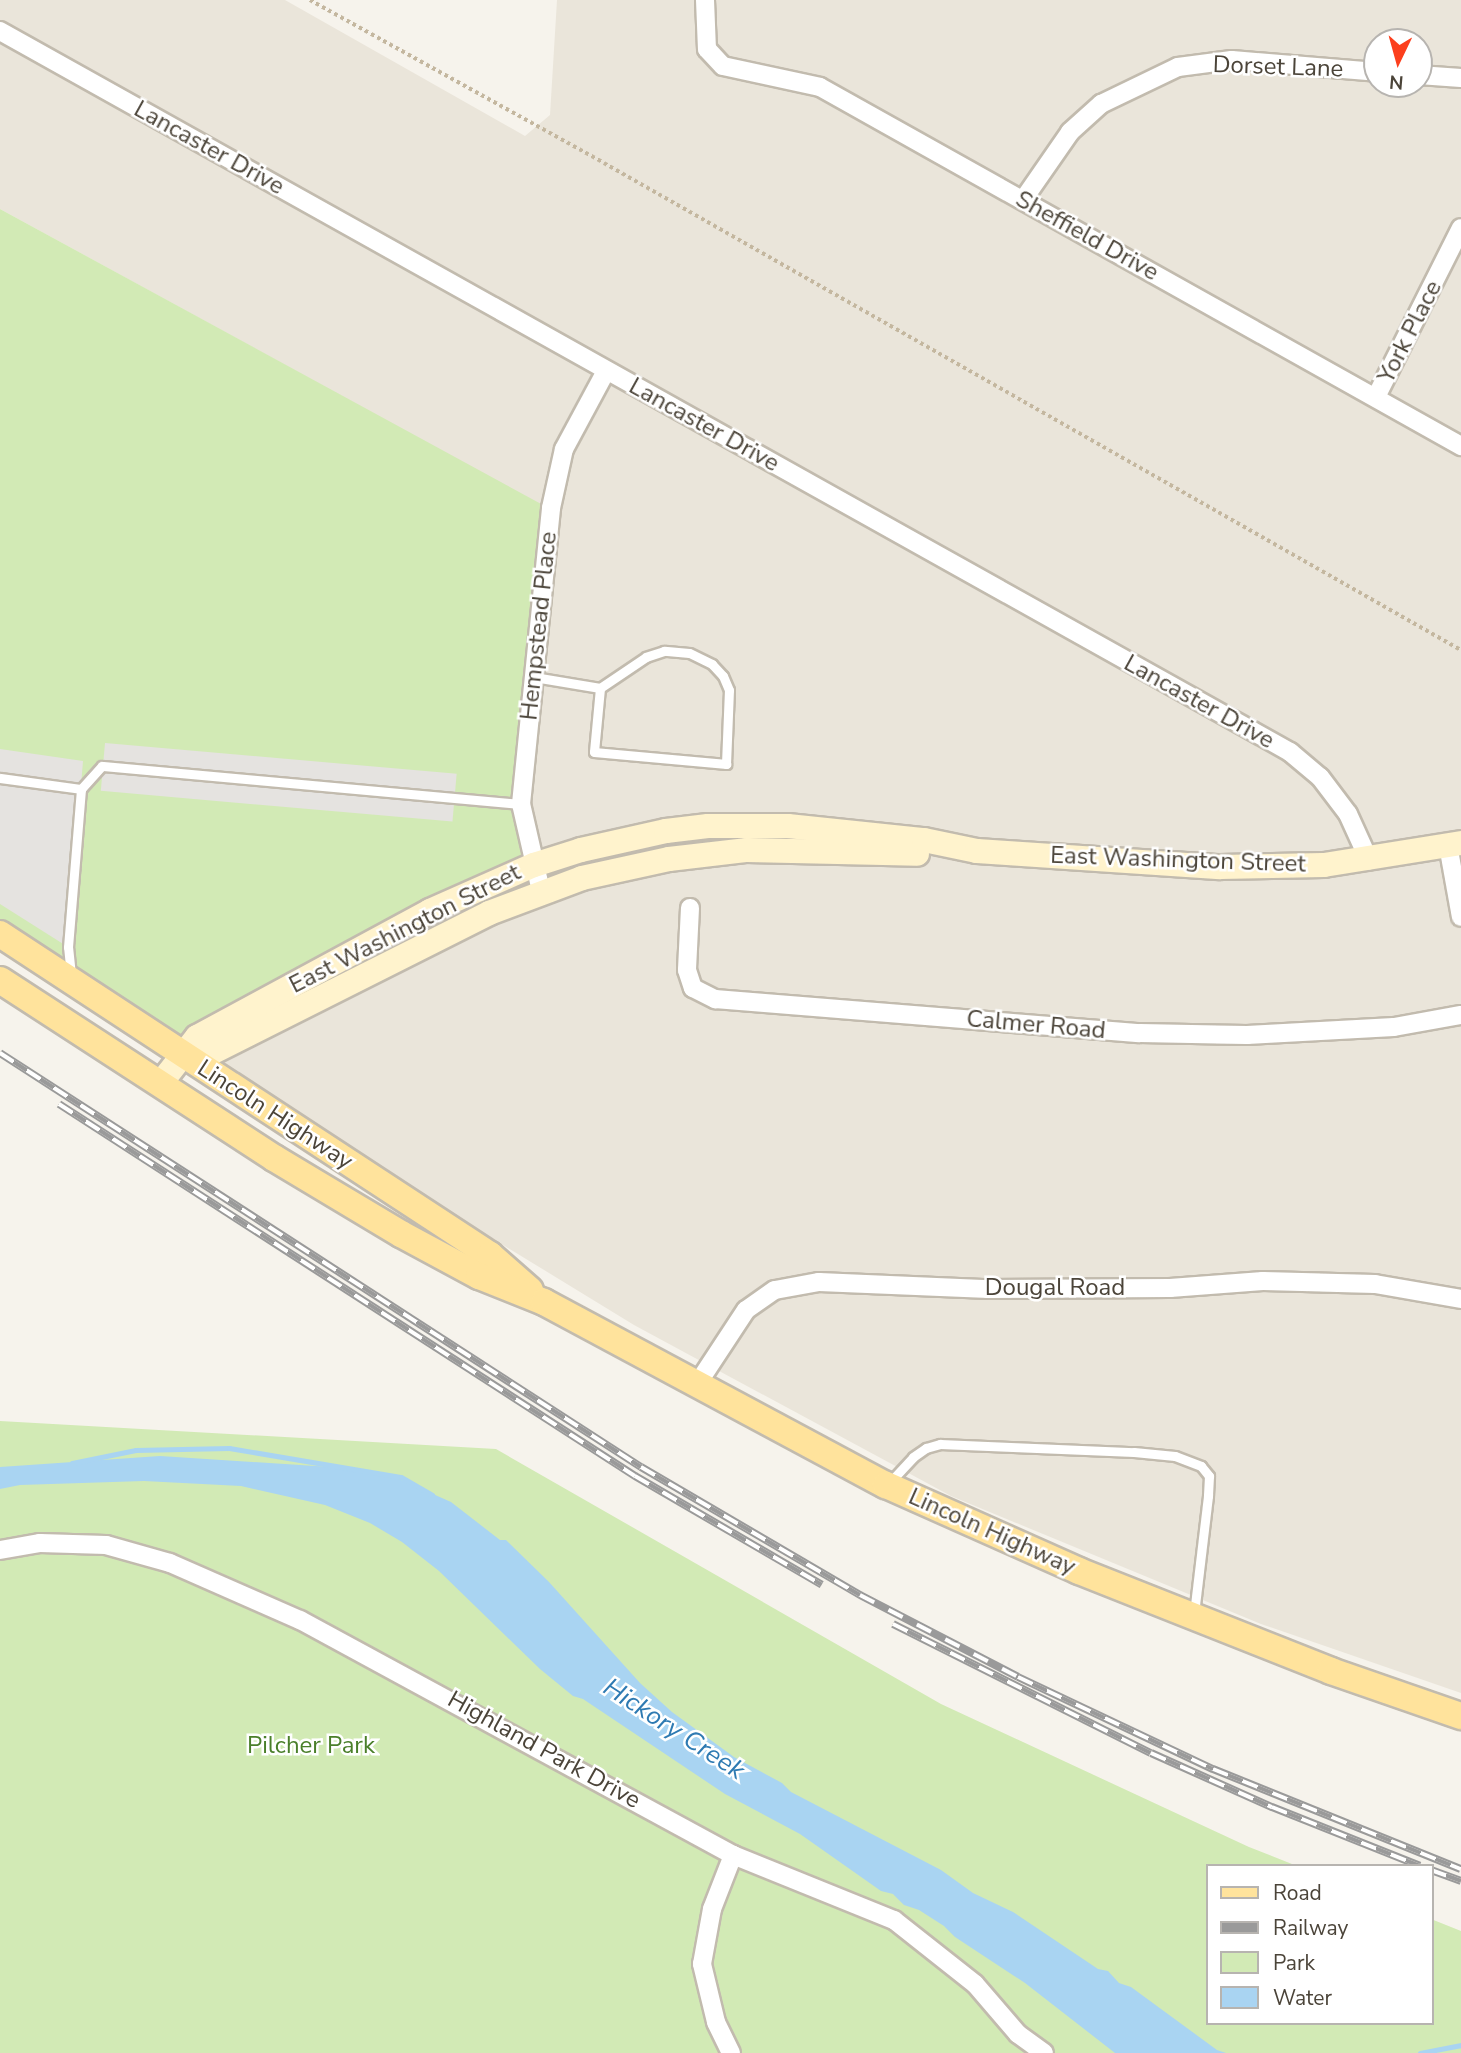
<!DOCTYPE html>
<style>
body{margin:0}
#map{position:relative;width:1461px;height:2053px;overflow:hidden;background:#f6f3ec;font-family:"Nunito Sans",sans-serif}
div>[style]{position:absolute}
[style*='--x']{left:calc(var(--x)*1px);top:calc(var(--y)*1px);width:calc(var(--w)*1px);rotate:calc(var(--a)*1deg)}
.residential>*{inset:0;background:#eae5da}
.green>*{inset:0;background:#d2eab5}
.parking>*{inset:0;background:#e5e3e0;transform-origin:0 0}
.water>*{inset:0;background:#a9d4f2}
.stream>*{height:5px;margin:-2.5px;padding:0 2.5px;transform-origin:2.5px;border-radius:2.5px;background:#a9d4f2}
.path>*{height:3.5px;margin-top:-1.75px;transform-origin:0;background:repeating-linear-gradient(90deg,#c4b79f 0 3.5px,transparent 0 7px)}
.roads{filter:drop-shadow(2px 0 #c2bbae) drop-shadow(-2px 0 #c2bbae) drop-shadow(0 2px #c2bbae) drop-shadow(0 -2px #c2bbae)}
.lane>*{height:9px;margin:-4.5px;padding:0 4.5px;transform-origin:4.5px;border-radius:4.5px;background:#fff}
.street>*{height:18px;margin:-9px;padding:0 9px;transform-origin:9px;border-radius:9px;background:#fff}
.secondary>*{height:24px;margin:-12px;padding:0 12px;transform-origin:12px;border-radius:12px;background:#fff3cd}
.primary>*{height:26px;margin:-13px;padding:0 13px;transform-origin:13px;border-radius:13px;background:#ffe39c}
.rail>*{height:8px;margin-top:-4px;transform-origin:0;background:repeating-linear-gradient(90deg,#fff 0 16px,#9a9a9a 0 32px);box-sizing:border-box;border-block:2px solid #9a9a9a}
span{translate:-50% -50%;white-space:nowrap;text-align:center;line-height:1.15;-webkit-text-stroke:5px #fff;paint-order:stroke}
.street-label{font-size:24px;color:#4b4439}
.park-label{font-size:24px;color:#4a7f2a}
.water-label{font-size:26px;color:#2e7ab2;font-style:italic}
.legend{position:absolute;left:1206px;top:1864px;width:228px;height:161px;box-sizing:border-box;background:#fff;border:2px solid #b7b4b0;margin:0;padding:9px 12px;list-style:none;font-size:21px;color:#4b4439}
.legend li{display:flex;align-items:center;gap:14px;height:35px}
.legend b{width:35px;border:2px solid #b7b4b0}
.north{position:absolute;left:1363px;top:28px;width:70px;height:70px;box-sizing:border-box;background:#fff;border:2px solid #b7b4b0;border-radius:50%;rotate:185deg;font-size:19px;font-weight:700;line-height:28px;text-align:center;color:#4b4439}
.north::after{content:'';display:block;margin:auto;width:24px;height:32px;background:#fc3f1d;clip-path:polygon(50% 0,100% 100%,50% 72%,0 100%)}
</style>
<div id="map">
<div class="residential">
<div style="clip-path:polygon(evenodd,0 0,285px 0,525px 136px,550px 115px,557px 0,1461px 0,1461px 1693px,1261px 1624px,951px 1496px,634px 1325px,204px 1062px,486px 928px,522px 858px,514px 809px,543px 506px,0 209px,0 0,1377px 42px,1419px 42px,1419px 84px,1377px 84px,1377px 42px)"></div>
</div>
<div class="green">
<div style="clip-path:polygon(0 209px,543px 505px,514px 809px,522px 859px,184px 1044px,0 926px)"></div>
<div style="clip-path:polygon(0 1421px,496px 1449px,941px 1704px,1249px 1847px,1297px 1866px,1207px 1866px,1207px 2023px,1431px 2023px,1431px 1919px,1461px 1931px,1461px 2053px,0 2053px)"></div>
</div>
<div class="parking">
<div style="left:105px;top:743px;width:353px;height:48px;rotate:5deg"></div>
<div style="clip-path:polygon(0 749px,83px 761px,68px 947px,0 904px)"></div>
</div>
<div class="water">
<div style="clip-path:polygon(160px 1456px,331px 1467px,399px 1479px,451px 1502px,500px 1540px,506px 1540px,549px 1582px,640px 1683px,672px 1712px,734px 1757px,782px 1783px,791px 1792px,941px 1870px,973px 1893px,1013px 1912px,1098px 1969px,1108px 1971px,1119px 1983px,1131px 1987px,1217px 2050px,1226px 2053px,1115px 2053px,1025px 1983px,955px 1937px,944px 1926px,919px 1910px,904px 1905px,893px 1894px,881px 1891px,800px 1834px,725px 1794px,583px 1699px,573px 1696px,540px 1669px,439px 1571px,402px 1542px,370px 1523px,325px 1505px,241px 1486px,144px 1481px,20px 1485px,0 1489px,0 1467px)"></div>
</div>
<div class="stream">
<div style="--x:72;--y:1463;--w:65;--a:-11.5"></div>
<div style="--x:136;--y:1450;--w:93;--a:-1.2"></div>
<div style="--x:229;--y:1448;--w:174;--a:9.6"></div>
<div style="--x:401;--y:1477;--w:36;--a:30"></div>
<div style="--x:1420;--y:2053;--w:42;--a:-11"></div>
</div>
<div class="path">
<div style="--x:310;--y:0;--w:336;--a:29"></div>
<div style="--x:604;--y:163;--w:986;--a:29.61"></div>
</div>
<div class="roads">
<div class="lane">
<div style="--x:534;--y:677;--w:67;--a:9.5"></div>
<div style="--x:600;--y:688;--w:64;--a:95.4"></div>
<div style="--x:594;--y:752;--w:133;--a:5.2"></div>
<div style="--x:726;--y:764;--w:74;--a:-87.7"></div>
<div style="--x:729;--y:690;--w:15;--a:-113"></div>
<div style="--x:723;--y:676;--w:16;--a:-133"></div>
<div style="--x:712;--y:664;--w:25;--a:-154"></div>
<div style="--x:689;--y:653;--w:25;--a:-175"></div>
<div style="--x:664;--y:651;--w:19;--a:162"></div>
<div style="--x:646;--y:657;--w:55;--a:146"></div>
<div style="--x:0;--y:778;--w:82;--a:7.7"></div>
<div style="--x:71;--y:975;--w:28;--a:-96"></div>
<div style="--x:68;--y:947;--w:159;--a:-85.3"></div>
<div style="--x:81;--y:789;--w:31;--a:-48"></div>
<div style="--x:102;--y:766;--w:421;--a:5.2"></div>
<div style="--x:890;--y:1482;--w:34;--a:-47"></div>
<div style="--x:913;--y:1457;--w:16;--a:-35"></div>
<div style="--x:926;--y:1448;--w:15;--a:-16"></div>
<div style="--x:940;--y:1444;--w:194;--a:2.4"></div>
<div style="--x:1134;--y:1452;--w:41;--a:5.6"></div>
<div style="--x:1175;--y:1456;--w:28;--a:21"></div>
<div style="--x:1201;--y:1466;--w:13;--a:51"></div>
<div style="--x:1209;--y:1476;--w:20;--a:93"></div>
<div style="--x:1208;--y:1496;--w:119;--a:96.8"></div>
</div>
<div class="street">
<div style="--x:705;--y:0;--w:49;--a:87.7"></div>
<div style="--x:707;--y:49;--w:23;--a:47"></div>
<div style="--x:723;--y:66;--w:99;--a:12.2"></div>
<div style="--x:820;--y:87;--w:735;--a:29.25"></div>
<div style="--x:0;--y:31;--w:1478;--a:29.2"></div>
<div style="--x:1290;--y:752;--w:39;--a:40"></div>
<div style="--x:1320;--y:777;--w:46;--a:52.9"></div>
<div style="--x:1348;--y:814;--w:51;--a:65.5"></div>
<div style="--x:1419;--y:75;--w:42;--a:4.1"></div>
<div style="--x:1023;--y:200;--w:83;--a:-55.3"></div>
<div style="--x:1070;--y:132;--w:42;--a:-42.1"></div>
<div style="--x:1101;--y:104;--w:85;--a:-25.7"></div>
<div style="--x:1178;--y:67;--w:54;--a:-7.4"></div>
<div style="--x:1232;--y:60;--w:145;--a:4.7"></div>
<div style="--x:1376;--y:397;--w:189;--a:-63.3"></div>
<div style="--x:1448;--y:845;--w:73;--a:79.8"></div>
<div style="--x:541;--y:891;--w:89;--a:-102.9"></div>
<div style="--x:521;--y:804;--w:298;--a:-84.2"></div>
<div style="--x:551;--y:508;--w:60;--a:-77.6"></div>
<div style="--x:564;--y:449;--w:89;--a:-61.7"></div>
<div style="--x:690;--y:908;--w:62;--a:92.8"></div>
<div style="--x:687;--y:970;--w:19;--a:72"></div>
<div style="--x:693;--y:988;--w:25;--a:27"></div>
<div style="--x:715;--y:999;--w:426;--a:4.6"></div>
<div style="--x:1140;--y:1033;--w:107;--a:1.1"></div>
<div style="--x:1247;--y:1035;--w:147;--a:-3.1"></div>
<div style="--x:1394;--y:1027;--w:68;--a:-10.2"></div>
<div style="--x:696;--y:1386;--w:91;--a:-56.7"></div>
<div style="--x:746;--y:1310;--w:35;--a:-35"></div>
<div style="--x:775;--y:1290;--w:45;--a:-10.3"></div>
<div style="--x:819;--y:1282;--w:170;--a:2.4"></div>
<div style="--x:989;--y:1289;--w:181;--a:-0.3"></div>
<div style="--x:1170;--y:1288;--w:93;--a:-4.3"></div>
<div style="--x:1263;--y:1281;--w:112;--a:1.5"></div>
<div style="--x:1375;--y:1284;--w:87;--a:9.9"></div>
<div style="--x:0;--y:1550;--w:41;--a:-9.9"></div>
<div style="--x:40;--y:1543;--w:66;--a:1.7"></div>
<div style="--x:106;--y:1545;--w:66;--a:15.7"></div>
<div style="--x:170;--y:1563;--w:142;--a:23.7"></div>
<div style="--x:300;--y:1620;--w:493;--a:28.5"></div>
<div style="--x:733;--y:1855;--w:174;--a:22"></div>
<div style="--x:894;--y:1920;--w:103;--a:38.3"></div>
<div style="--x:975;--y:1984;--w:66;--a:49.3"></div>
<div style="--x:1018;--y:2034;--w:32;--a:36"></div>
<div style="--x:731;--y:2053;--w:34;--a:-116"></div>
<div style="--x:716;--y:2022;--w:60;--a:-103.6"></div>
<div style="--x:702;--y:1964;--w:56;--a:-79.7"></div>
<div style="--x:712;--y:1909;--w:58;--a:-68.7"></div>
</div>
<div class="secondary">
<div style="--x:183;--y:1055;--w:24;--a:0"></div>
<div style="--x:207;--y:1055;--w:316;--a:-26.7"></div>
<div style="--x:489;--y:913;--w:99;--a:-20.6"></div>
<div style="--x:582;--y:878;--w:89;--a:-12.3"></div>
<div style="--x:669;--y:859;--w:79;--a:-6.6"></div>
<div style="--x:747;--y:850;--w:170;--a:1.3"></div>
<div style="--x:160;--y:1084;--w:60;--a:-51.8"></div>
<div style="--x:197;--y:1037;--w:265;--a:-28.4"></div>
<div style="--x:430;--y:911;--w:114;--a:-23.9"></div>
<div style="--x:534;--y:865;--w:49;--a:-17.7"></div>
<div style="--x:581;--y:850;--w:87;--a:-12.6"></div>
<div style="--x:666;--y:831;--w:42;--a:-6.8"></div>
<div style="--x:708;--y:826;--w:80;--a:0"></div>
<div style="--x:788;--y:826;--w:137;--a:5.9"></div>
<div style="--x:924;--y:840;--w:54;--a:11.7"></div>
<div style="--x:977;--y:851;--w:244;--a:3.8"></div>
<div style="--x:1220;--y:867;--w:104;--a:-1.1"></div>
<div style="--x:1324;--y:865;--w:139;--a:-9.1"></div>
</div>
<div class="primary">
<div style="--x:0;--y:934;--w:586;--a:33.23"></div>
<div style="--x:490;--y:1255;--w:53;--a:41.2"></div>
<div style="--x:0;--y:980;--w:327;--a:33"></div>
<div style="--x:274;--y:1158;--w:148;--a:30.9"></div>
<div style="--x:401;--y:1234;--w:89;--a:28.3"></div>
<div style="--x:479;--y:1276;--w:70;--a:21.8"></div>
<div style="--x:544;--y:1302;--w:388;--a:28.2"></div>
<div style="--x:886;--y:1485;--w:211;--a:24"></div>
<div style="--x:1079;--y:1571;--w:271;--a:21.6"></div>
<div style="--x:1331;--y:1671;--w:138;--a:19.1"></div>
</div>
</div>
<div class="rail">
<div style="--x:0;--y:1053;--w:763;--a:32.86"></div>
<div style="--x:641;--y:1467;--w:254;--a:30.3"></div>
<div style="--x:860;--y:1595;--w:178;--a:27.4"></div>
<div style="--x:1018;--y:1677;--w:216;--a:25.3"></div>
<div style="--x:1213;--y:1769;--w:267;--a:22"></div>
<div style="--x:59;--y:1104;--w:686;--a:32.86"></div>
<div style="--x:635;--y:1476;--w:216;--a:30.2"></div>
<div style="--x:893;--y:1624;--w:288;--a:26.6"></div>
<div style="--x:1151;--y:1753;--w:133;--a:24.1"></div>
<div style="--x:1272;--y:1807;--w:159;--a:21.7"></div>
<div style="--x:1431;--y:1870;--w:32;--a:20"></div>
</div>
<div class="street-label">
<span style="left:1278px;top:67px;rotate:2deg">Dorset Lane</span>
<span style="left:209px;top:148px;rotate:29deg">Lancaster Drive</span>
<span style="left:1087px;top:236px;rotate:29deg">Sheffield Drive</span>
<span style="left:1410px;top:332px;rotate:-63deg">York Place</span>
<span style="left:704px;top:425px;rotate:29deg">Lancaster Drive</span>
<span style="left:539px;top:626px;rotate:-84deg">Hempstead Place</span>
<span style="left:1199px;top:702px;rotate:29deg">Lancaster Drive</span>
<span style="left:1178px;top:860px;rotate:2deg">East Washington Street</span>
<span style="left:405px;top:929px;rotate:-27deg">East Washington Street</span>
<span style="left:1036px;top:1025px;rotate:5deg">Calmer Road</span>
<span style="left:275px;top:1115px;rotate:33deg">Lincoln Highway</span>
<span style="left:1055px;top:1288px">Dougal Road</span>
<span style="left:992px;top:1532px;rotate:24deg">Lincoln Highway</span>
<span style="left:544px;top:1750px;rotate:29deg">Highland Park Drive</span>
</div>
<div class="park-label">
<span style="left:311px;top:1746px">Pilcher Park</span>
</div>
<div class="water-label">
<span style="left:674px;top:1729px;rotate:33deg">Hickory Creek</span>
</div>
<ul class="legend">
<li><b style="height:9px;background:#ffe39c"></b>Road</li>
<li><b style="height:9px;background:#9a9a9a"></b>Railway</li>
<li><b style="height:19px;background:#d2eab5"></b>Park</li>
<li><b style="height:19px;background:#a9d4f2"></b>Water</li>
</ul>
<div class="north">N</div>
</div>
